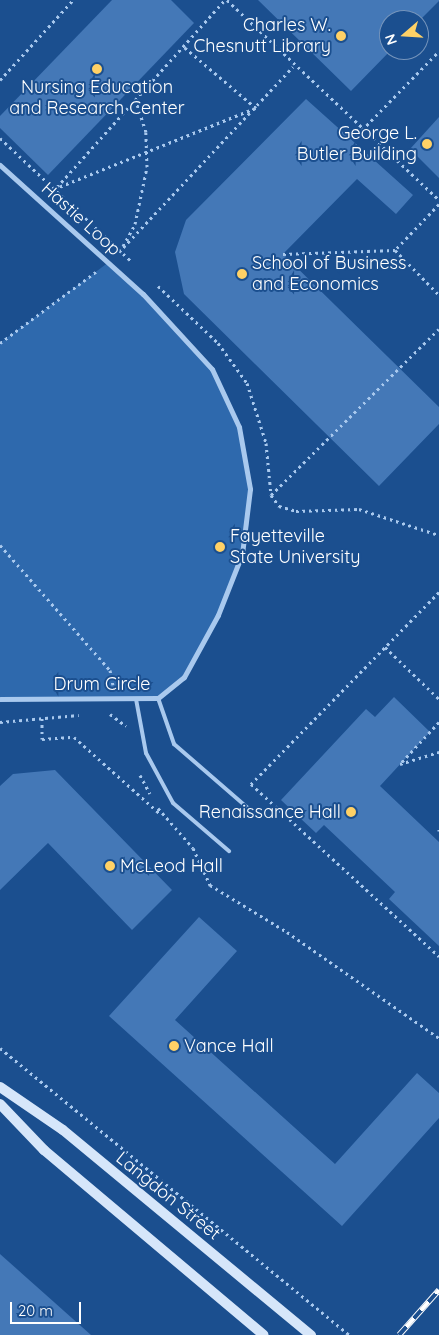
<!DOCTYPE html>
<style>
body{margin:0}
#map{position:relative;width:439px;height:1335px;overflow:hidden;background:#1b4f8f;font-family:Quicksand,sans-serif}
div>[style]{position:absolute}
[style*='--x']{left:calc(var(--x)*1px);top:calc(var(--y)*1px);width:calc(var(--w)*1px);rotate:calc(var(--a)*1deg)}
.green>*{inset:0;background:#2e69ad}
.building>*{inset:0;background:#4478b7}
.path>*{height:3px;margin-top:-1.5px;transform-origin:0;background:repeating-linear-gradient(90deg,#a9c9ee 0 2.5px,transparent 0 6.5px)}
.lane>*{height:4px;margin:-2px;padding:0 2px;transform-origin:2px;border-radius:2px;background:#a9c9ee}
.street>*{height:5px;margin:-2.5px;padding:0 2.5px;transform-origin:2.5px;border-radius:2.5px;background:#a9c9ee}
.secondary>*{height:10px;margin:-5px;padding:0 5px;transform-origin:5px;border-radius:5px;background:#d6e6fa}
.rail>*{height:5.5px;margin-top:-2.75px;transform-origin:0;background:repeating-linear-gradient(90deg,#1b4f8f 0 11px,#fff 0 22px);box-sizing:border-box;border-block:1px solid #fff}
.dots>*{width:14px;height:14px;translate:-50% -50%;box-sizing:border-box;border:2px solid #1b4f8f;border-radius:50%}
span{translate:-50% -50%;white-space:nowrap;text-align:center;line-height:1.15;-webkit-text-stroke:4px #1b4f8f;paint-order:stroke}
.poi-label{font-size:18px;color:#fff}
.right{translate:-100% -50%;text-align:right}
.left{translate:0 -50%;text-align:left}
.street-label{font-size:18px;color:#fff}
.north{position:absolute;left:379px;top:10px;width:50px;height:50px;box-sizing:border-box;background:#1b4f8f;border:1px solid #7695bc;border-radius:50%;rotate:251deg;font-size:14px;font-weight:700;line-height:20px;text-align:center;color:#fff}
.north::after{content:'';display:block;margin:auto;width:18px;height:22px;background:#ffd166;clip-path:polygon(50% 0,100% 100%,50% 72%,0 100%)}
.scale{position:absolute;left:10px;top:1302px;width:71px;height:22px;box-sizing:border-box;border:2px solid #fff;border-top:0;padding-left:6px;font-size:15px;line-height:18px;white-space:nowrap;color:#fff;-webkit-text-stroke:4px #1b4f8f;paint-order:stroke}
</style>
<div id="map">
<div class="green">
<div style="clip-path:polygon(109px 262px,212px 369px,228px 397px,247px 458px,249px 523px,242px 554px,218px 615px,184px 677px,158px 698px,0 700px,0 343px)"></div>
</div>
<div class="building">
<div style="clip-path:polygon(112px 0,171px 0,194px 23px,48px 175px,0 128px,0 116px)"></div>
<div style="clip-path:polygon(258px 0,439px 0,439px 1px,419px 21px,389px 20px,391px 50px,351px 91px)"></div>
<div style="clip-path:polygon(306px 99px,413px 195px,396px 214px,357px 179px,283px 254px,439px 407px,439px 424px,379px 486px,184px 294px,175px 252px,186px 220px)"></div>
<div style="clip-path:polygon(439px 117px,439px 178px,410px 149px)"></div>
<div style="clip-path:polygon(394px 697px,430px 732px,380px 786px,439px 842px,439px 946px,389px 899px,395px 892px,324px 825px,316px 833px,281px 800px,366px 709px,375px 717px)"></div>
<div style="clip-path:polygon(55px 770px,172px 890px,132px 930px,48px 843px,0 890px,0 786px,13px 774px)"></div>
<div style="clip-path:polygon(199px 917px,237px 951px,175px 1020px,335px 1164px,417px 1073px,439px 1093px,439px 1118px,342px 1226px,109px 1016px)"></div>
<div style="clip-path:polygon(0 1254px,91px 1335px,0 1335px)"></div>
</div>
<div class="path">
<div style="--x:227;--y:0;--w:291;--a:43.3"></div>
<div style="--x:0;--y:80;--w:108;--a:-47.6"></div>
<div style="--x:362;--y:130;--w:110;--a:-45.7"></div>
<div style="--x:0;--y:138;--w:180;--a:43.2"></div>
<div style="--x:57;--y:187;--w:251;--a:-48.1"></div>
<div style="--x:54;--y:189;--w:218;--a:-21.9"></div>
<div style="--x:256;--y:108;--w:96;--a:-139.7"></div>
<div style="--x:439;--y:204;--w:64;--a:133.7"></div>
<div style="--x:395;--y:250;--w:63;--a:45.6"></div>
<div style="--x:123;--y:246;--w:25;--a:-61"></div>
<div style="--x:135;--y:224;--w:58;--a:-78.1"></div>
<div style="--x:147;--y:167;--w:35;--a:-92"></div>
<div style="--x:146;--y:132;--w:33;--a:-108"></div>
<div style="--x:119;--y:252;--w:254;--a:-46.8"></div>
<div style="--x:283;--y:254;--w:112;--a:-2"></div>
<div style="--x:158;--y:286;--w:83;--a:43.5"></div>
<div style="--x:218;--y:343;--w:49;--a:54.1"></div>
<div style="--x:247;--y:383;--w:63;--a:72.4"></div>
<div style="--x:266;--y:443;--w:52;--a:84.5"></div>
<div style="--x:271;--y:495;--w:14;--a:54"></div>
<div style="--x:279;--y:506;--w:18;--a:16"></div>
<div style="--x:296;--y:511;--w:63;--a:-1.8"></div>
<div style="--x:359;--y:509;--w:84;--a:18"></div>
<div style="--x:0;--y:343;--w:121;--a:-36.6"></div>
<div style="--x:271;--y:495;--w:236;--a:-44.7"></div>
<div style="--x:0;--y:545;--w:167;--a:48.7"></div>
<div style="--x:110;--y:670;--w:15;--a:79"></div>
<div style="--x:439;--y:592;--w:269;--a:134.4"></div>
<div style="--x:251;--y:784;--w:255;--a:42.5"></div>
<div style="--x:385;--y:647;--w:75;--a:43.9"></div>
<div style="--x:110;--y:714;--w:20;--a:37"></div>
<div style="--x:42;--y:718;--w:21;--a:90"></div>
<div style="--x:42;--y:739;--w:32;--a:-4"></div>
<div style="--x:74;--y:737;--w:114;--a:41.8"></div>
<div style="--x:0;--y:722;--w:79;--a:-5.1"></div>
<div style="--x:439;--y:722;--w:57;--a:132.9"></div>
<div style="--x:400;--y:764;--w:41;--a:-17.1"></div>
<div style="--x:140;--y:775;--w:21;--a:62"></div>
<div style="--x:158;--y:808;--w:53;--a:48.8"></div>
<div style="--x:193;--y:848;--w:41;--a:65.3"></div>
<div style="--x:210;--y:885;--w:90;--a:31.4"></div>
<div style="--x:287;--y:932;--w:185;--a:34.9"></div>
<div style="--x:439;--y:829;--w:2;--a:90"></div>
<div style="--x:0;--y:1048;--w:452;--a:39.4"></div>
</div>
<div class="lane">
<div style="--x:158;--y:698;--w:49;--a:70.8"></div>
<div style="--x:174;--y:744;--w:110;--a:40.9"></div>
<div style="--x:136;--y:699;--w:55;--a:79.5"></div>
<div style="--x:146;--y:753;--w:57;--a:61.6"></div>
<div style="--x:173;--y:803;--w:74;--a:40.6"></div>
</div>
<div class="street">
<div style="--x:0;--y:165;--w:193;--a:42.1"></div>
<div style="--x:143;--y:294;--w:102;--a:47.4"></div>
<div style="--x:212;--y:369;--w:64;--a:65"></div>
<div style="--x:239;--y:427;--w:63;--a:79.9"></div>
<div style="--x:250;--y:489;--w:65;--a:97"></div>
<div style="--x:242;--y:554;--w:66;--a:111.5"></div>
<div style="--x:218;--y:615;--w:71;--a:118.7"></div>
<div style="--x:184;--y:677;--w:33;--a:141"></div>
<div style="--x:158;--y:698;--w:158;--a:179.6"></div>
</div>
<div class="secondary">
<div style="--x:0;--y:1087;--w:76;--a:34.3"></div>
<div style="--x:63;--y:1130;--w:322;--a:39.6"></div>
<div style="--x:0;--y:1104;--w:64;--a:46.3"></div>
<div style="--x:44;--y:1150;--w:287;--a:40.1"></div>
</div>
<div class="rail">
<div style="--x:399;--y:1335;--w:60;--a:-48.4"></div>
</div>
<div class="dots">
<div style="left:341px;top:36px;background:#ffd166"></div>
<div style="left:97px;top:69px;background:#ffd166"></div>
<div style="left:427px;top:144px;background:#ffd166"></div>
<div style="left:242px;top:274px;background:#ffd166"></div>
<div style="left:220px;top:547px;background:#ffd166"></div>
<div style="left:351px;top:812px;background:#ffd166"></div>
<div style="left:110px;top:866px;background:#ffd166"></div>
<div style="left:174px;top:1046px;background:#ffd166"></div>
</div>
<div class="poi-label">
<span class="right" style="left:331px;top:36px">Charles W.<br>Chesnutt Library</span>
<span style="left:97px;top:98px">Nursing Education<br>and Research Center</span>
<span class="right" style="left:417px;top:144px">George L.<br>Butler Building</span>
<span class="left" style="left:252px;top:274px">School of Business<br>and Economics</span>
<span class="left" style="left:230px;top:547px">Fayetteville<br>State University</span>
<span class="right" style="left:341px;top:812px">Renaissance Hall</span>
<span class="left" style="left:120px;top:866px">McLeod Hall</span>
<span class="left" style="left:184px;top:1046px">Vance Hall</span>
</div>
<div class="street-label">
<span style="left:81px;top:219px;rotate:42deg">Hastie Loop</span>
<span style="left:102px;top:684px">Drum Circle</span>
<span style="left:168px;top:1196px;rotate:39deg">Langdon Street</span>
</div>
<div class="north">N</div>
<div class="scale">20 m</div>
</div>
